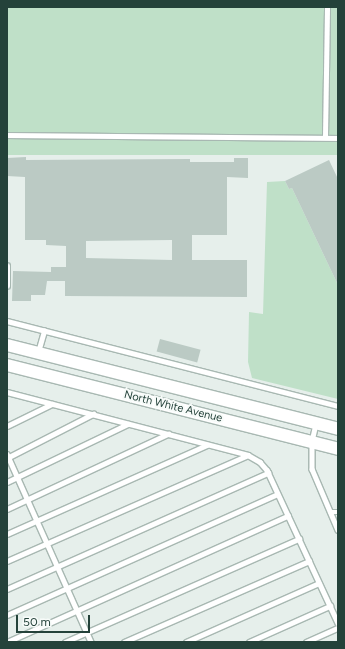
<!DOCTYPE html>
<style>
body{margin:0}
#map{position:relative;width:345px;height:649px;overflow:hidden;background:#e6efeb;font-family:Figtree,sans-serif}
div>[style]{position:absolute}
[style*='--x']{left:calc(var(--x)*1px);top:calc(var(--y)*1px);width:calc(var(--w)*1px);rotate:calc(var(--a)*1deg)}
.green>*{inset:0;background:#bfe0c8;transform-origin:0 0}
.building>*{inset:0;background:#bbcac4;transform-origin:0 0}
.roads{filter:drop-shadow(1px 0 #a8b8b2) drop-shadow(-1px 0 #a8b8b2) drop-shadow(0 1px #a8b8b2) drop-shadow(0 -1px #a8b8b2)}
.service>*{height:4.5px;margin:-2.25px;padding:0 2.25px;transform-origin:2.25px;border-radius:2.25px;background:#fff}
.secondary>*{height:12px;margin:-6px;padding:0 6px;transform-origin:6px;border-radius:6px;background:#fff}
span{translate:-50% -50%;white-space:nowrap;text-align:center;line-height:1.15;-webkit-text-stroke:3.5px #f7fbf9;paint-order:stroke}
.street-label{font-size:11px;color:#24423a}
.frame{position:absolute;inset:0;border:8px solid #24423a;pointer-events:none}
.scale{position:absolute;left:16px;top:615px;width:74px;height:18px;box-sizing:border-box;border:2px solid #24423a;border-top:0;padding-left:5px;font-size:12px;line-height:14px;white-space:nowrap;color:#24423a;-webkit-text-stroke:3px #f7fbf9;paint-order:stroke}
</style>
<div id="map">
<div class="green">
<div style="left:7px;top:7px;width:331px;height:148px"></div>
<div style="clip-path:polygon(285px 181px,289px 189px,292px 188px,338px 285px,338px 399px,252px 378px,248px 362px,249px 312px,263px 314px,267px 182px)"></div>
</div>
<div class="building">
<div style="clip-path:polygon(evenodd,26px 157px,26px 160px,190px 159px,190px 162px,234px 162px,234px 158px,248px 158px,248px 178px,227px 177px,227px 235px,192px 235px,192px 260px,247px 260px,247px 297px,65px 296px,65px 281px,47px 281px,45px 295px,31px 295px,31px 301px,12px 301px,13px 271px,51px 272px,51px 267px,66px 267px,66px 246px,46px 245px,46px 240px,25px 240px,25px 177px,7px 176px,7px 158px,26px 157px,172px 240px,172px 260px,86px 258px,86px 241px,172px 240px)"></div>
<div style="clip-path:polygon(329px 160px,338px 179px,338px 285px,292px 188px,289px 189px,285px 181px)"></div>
<div style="left:160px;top:339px;width:42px;height:13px;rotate:15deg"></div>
</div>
<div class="roads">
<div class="service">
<div style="--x:7;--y:135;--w:331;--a:0.5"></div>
<div style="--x:325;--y:137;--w:130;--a:-89.1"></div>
<div style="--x:7;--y:286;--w:20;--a:-90"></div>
<div style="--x:7;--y:321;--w:342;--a:14.4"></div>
<div style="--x:38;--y:352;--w:22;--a:-74"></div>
<div style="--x:7;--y:392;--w:249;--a:14.6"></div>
<div style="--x:248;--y:455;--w:14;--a:30"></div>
<div style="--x:260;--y:462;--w:11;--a:49"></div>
<div style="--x:267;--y:470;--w:169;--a:65.1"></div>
<div style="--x:316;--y:424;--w:18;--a:103"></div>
<div style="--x:312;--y:442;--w:27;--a:90"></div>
<div style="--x:312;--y:469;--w:66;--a:66.9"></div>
<div style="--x:7;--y:426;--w:50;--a:-26.1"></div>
<div style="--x:7;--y:454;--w:206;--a:65.9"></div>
<div style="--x:7;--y:458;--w:97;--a:-27.1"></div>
<div style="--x:7;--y:482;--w:134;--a:-25.6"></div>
<div style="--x:7;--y:509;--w:178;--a:-25"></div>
<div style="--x:330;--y:512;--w:8;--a:0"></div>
<div style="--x:7;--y:534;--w:219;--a:-24"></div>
<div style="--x:7;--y:561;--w:263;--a:-23.7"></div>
<div style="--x:7;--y:589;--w:286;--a:-24"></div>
<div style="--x:7;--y:615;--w:296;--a:-24.1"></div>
<div style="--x:7;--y:642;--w:308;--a:-24.2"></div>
<div style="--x:65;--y:642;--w:256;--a:-23.8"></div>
<div style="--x:124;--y:642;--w:202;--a:-23.6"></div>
<div style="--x:186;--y:642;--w:145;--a:-23.9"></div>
<div style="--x:249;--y:642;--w:89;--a:-24"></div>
<div style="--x:306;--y:642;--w:35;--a:-24"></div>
</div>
<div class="secondary">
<div style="--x:7;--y:345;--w:341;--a:14.2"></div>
<div style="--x:7;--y:365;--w:341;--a:14.2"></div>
</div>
</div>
<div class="street-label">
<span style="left:173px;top:407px;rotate:14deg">North White Avenue</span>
</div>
<div class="frame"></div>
<div class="scale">50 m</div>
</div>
